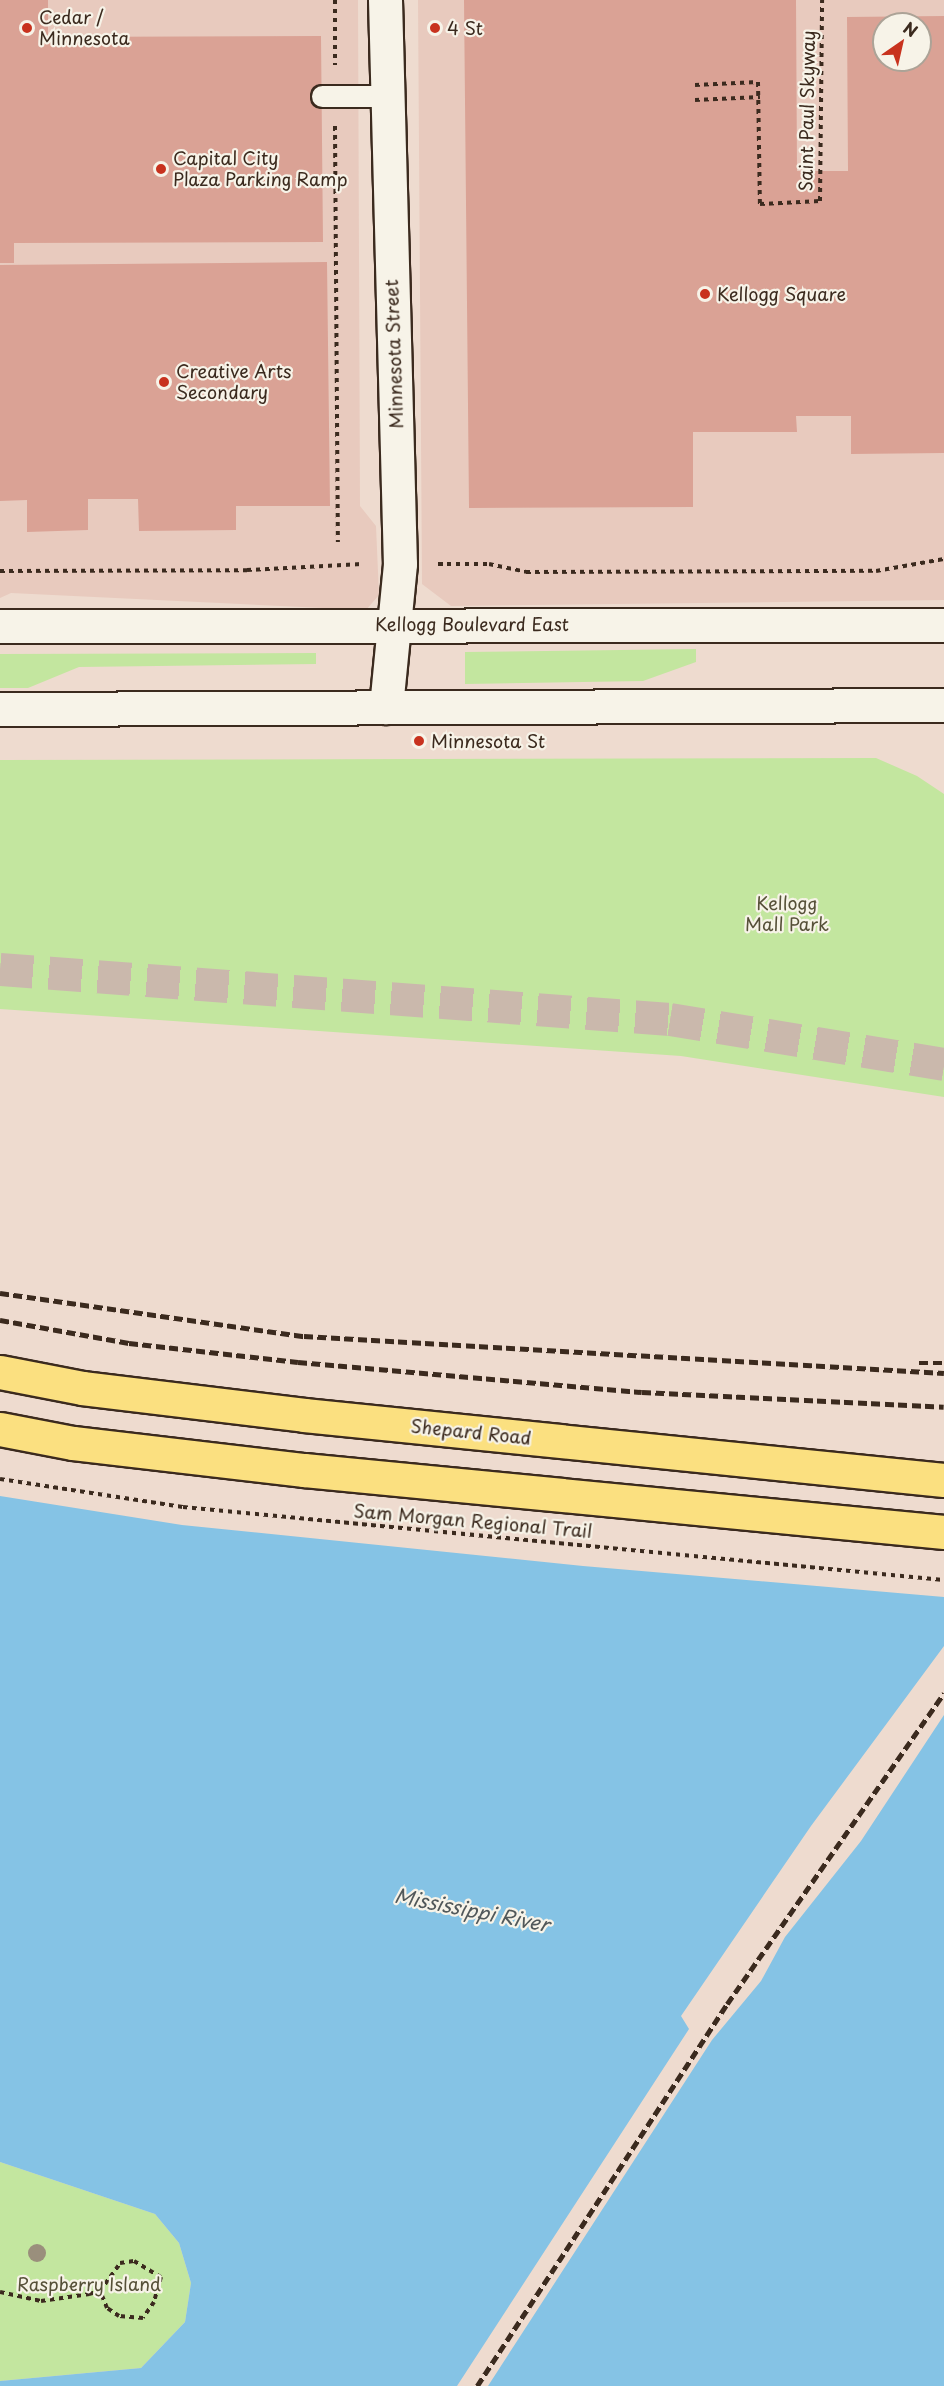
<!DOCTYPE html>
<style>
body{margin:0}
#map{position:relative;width:944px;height:2386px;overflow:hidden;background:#eedbcf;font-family:"Playpen Sans",sans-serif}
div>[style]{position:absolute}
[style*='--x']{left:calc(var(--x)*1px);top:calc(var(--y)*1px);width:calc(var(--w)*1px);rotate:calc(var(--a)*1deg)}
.built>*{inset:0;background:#e8cabe}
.green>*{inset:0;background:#c3e69f}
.water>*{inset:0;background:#85c3e5}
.pier>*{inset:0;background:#eedbcf}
.building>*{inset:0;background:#daa295}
.minor-tunnel>*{height:33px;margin-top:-16.5px;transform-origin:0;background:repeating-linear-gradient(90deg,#cab8ac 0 33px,transparent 0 49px)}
.path>*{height:4px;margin-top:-2px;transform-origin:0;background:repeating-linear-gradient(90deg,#3b2a1e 0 4.5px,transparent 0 9px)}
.roads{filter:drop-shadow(2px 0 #3b2a1e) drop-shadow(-2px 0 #3b2a1e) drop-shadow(0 2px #3b2a1e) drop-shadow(0 -2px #3b2a1e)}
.service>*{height:21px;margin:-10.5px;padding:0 10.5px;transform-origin:10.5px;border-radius:10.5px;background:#f7f3e8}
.minor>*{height:33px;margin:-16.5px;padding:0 16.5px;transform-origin:16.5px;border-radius:16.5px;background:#f7f3e8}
.secondary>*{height:33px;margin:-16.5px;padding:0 16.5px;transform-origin:16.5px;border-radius:16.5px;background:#f7f3e8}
.trunk>*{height:33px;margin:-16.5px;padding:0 16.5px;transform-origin:16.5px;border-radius:16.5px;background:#fbe080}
.rail>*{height:4.5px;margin-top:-2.25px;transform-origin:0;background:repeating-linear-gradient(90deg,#3b2a1e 0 9px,transparent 0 13.5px)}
.trees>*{width:18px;height:18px;margin:-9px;border-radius:50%;background:#9a8f7c}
.dots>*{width:16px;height:16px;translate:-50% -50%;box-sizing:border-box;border:3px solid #f7f3e8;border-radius:50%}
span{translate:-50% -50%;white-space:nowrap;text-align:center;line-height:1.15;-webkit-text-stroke:4.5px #f7f3e8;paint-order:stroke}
.poi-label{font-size:18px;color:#3b2a1e}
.left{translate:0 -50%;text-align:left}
.street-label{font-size:18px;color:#3b2a1e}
.park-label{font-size:18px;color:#565038}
.water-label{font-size:20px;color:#51585a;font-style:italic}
.north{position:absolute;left:872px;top:12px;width:60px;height:60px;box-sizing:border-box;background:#f7f3e8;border:2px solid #aca397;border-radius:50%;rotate:34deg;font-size:16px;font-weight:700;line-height:24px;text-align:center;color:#3b2a1e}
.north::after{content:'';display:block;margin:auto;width:21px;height:27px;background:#c8321e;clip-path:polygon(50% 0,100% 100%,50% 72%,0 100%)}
</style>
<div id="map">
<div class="built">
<div style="clip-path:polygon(0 0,358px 0,360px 506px,376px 526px,379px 595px,366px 610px,11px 593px,0 598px)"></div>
<div style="clip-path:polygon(evenodd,418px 0,944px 0,944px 600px,451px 606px,422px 584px,418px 0,884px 24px,920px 24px,920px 60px,884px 60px,884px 24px)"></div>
</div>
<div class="green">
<div style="clip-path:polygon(696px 649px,696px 662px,643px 681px,465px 684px,465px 652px)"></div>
<div style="clip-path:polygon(316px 653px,316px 664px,79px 667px,28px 688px,0 688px,0 654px)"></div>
<div style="clip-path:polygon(876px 758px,917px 776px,944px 794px,944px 1097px,681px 1056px,0 1009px,0 760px)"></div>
<div style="clip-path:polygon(0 2162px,155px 2214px,179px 2243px,191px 2283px,185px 2322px,141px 2368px,0 2381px)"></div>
</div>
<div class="water">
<div style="clip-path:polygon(0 1496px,182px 1525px,583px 1566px,944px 1597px,944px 2386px,0 2386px,0 2381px,141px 2368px,185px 2322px,191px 2283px,179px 2243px,155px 2214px,0 2162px)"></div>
</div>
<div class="pier">
<div style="clip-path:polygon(944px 1646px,944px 1715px,861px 1841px,785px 1937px,761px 1981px,712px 2040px,488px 2386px,457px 2386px,689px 2029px,681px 2016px,811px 1826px)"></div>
</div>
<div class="building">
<div style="clip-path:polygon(0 0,48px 0,48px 37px,321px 36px,323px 242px,14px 243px,14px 263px,0 263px)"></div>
<div style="clip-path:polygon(evenodd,464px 0,796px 0,797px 171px,848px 171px,847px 17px,944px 16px,944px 453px,851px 454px,851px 416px,796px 416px,797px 432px,693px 432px,693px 507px,469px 508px,464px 0,884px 24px,920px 24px,920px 60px,884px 60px,884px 24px)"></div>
<div style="clip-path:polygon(327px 262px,330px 506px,236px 506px,236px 530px,139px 531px,138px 499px,88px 499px,88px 530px,27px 532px,27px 500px,0 501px,0 265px)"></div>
</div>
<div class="minor-tunnel">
<div style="--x:0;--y:969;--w:672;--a:4.27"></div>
<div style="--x:670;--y:1019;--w:278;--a:9.3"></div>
</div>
<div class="path">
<div style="--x:335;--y:0;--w:65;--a:90"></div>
<div style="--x:695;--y:85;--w:63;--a:-2.7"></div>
<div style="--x:758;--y:82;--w:122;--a:89.1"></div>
<div style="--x:760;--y:204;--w:60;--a:-2.9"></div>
<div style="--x:820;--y:201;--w:201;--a:-89.4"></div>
<div style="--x:695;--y:100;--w:65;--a:-2.6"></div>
<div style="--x:335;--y:126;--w:416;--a:89.6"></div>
<div style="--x:438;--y:564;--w:51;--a:0"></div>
<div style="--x:489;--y:564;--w:38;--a:12"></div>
<div style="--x:526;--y:572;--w:350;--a:-0.2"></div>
<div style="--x:876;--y:571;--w:69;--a:-10"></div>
<div style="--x:0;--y:571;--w:247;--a:-0.2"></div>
<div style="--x:247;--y:570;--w:115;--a:-3"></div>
<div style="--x:0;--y:1479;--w:185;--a:8.7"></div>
<div style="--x:183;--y:1507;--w:764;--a:5.48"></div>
<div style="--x:0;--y:2292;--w:42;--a:12.4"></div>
<div style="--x:41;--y:2301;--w:49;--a:-8.3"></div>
<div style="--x:89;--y:2294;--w:11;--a:-15"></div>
<div style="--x:100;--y:2291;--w:34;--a:-54"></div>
<div style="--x:120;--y:2263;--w:14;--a:-8"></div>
<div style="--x:134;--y:2261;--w:31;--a:31"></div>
<div style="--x:161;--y:2277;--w:26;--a:106"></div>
<div style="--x:154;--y:2302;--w:19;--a:125"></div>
<div style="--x:143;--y:2318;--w:24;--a:-175"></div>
<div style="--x:119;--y:2316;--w:14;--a:-146"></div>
<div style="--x:107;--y:2308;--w:18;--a:-112"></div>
</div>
<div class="roads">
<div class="service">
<div style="--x:322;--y:96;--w:64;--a:0"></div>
</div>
<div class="minor">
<div style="--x:385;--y:0;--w:564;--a:88.48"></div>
<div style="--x:400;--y:564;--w:144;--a:95.6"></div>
</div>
<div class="secondary">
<div style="--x:0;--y:626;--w:944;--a:-0.06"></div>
<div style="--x:0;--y:709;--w:944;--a:-0.24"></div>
</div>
<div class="trunk">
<div style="--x:0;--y:1372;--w:84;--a:11"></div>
<div style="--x:82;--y:1388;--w:224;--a:6.9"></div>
<div style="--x:304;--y:1415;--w:643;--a:5.8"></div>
<div style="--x:0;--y:1429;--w:74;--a:10.9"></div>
<div style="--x:73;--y:1443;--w:233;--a:6.7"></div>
<div style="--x:304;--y:1470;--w:643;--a:5.53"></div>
</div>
</div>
<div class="rail">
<div style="--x:0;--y:1293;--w:307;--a:8.1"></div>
<div style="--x:304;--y:1336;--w:641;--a:3.31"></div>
<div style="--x:0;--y:1320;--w:131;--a:10.1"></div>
<div style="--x:129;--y:1343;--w:170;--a:6.4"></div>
<div style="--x:298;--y:1362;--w:345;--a:5"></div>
<div style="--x:642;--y:1392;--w:302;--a:2.8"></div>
<div style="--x:919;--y:1363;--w:25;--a:0"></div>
<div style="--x:477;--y:2386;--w:457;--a:-56.8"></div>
<div style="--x:727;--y:2004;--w:379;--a:-55.1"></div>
</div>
<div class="trees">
<div style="left:37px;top:2253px"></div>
</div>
<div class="dots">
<div style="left:27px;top:28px;background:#c8321e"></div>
<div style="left:435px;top:28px;background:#c8321e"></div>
<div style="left:161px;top:169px;background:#c8321e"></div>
<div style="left:705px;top:294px;background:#c8321e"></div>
<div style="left:164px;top:382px;background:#c8321e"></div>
<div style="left:419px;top:741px;background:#c8321e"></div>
</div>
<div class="poi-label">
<span class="left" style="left:39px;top:28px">Cedar /<br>Minnesota</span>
<span class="left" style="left:447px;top:28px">4 St</span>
<span class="left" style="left:173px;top:169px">Capital City<br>Plaza Parking Ramp</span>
<span class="left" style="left:717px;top:294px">Kellogg Square</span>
<span class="left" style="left:176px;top:382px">Creative Arts<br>Secondary</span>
<span class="left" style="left:431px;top:741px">Minnesota St</span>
</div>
<div class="street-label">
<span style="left:807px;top:111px;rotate:-89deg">Saint Paul Skyway</span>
<span style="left:394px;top:354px;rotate:-92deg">Minnesota Street</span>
<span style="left:472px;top:624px">Kellogg Boulevard East</span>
<span style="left:471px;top:1432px;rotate:6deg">Shepard Road</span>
<span style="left:473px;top:1521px;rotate:5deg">Sam Morgan Regional Trail</span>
</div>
<div class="park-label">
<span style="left:787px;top:914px">Kellogg<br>Mall Park</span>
<span style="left:89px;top:2284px">Raspberry Island</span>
</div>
<div class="water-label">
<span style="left:472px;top:1910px;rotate:11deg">Mississippi River</span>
</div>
<div class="north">N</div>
</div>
